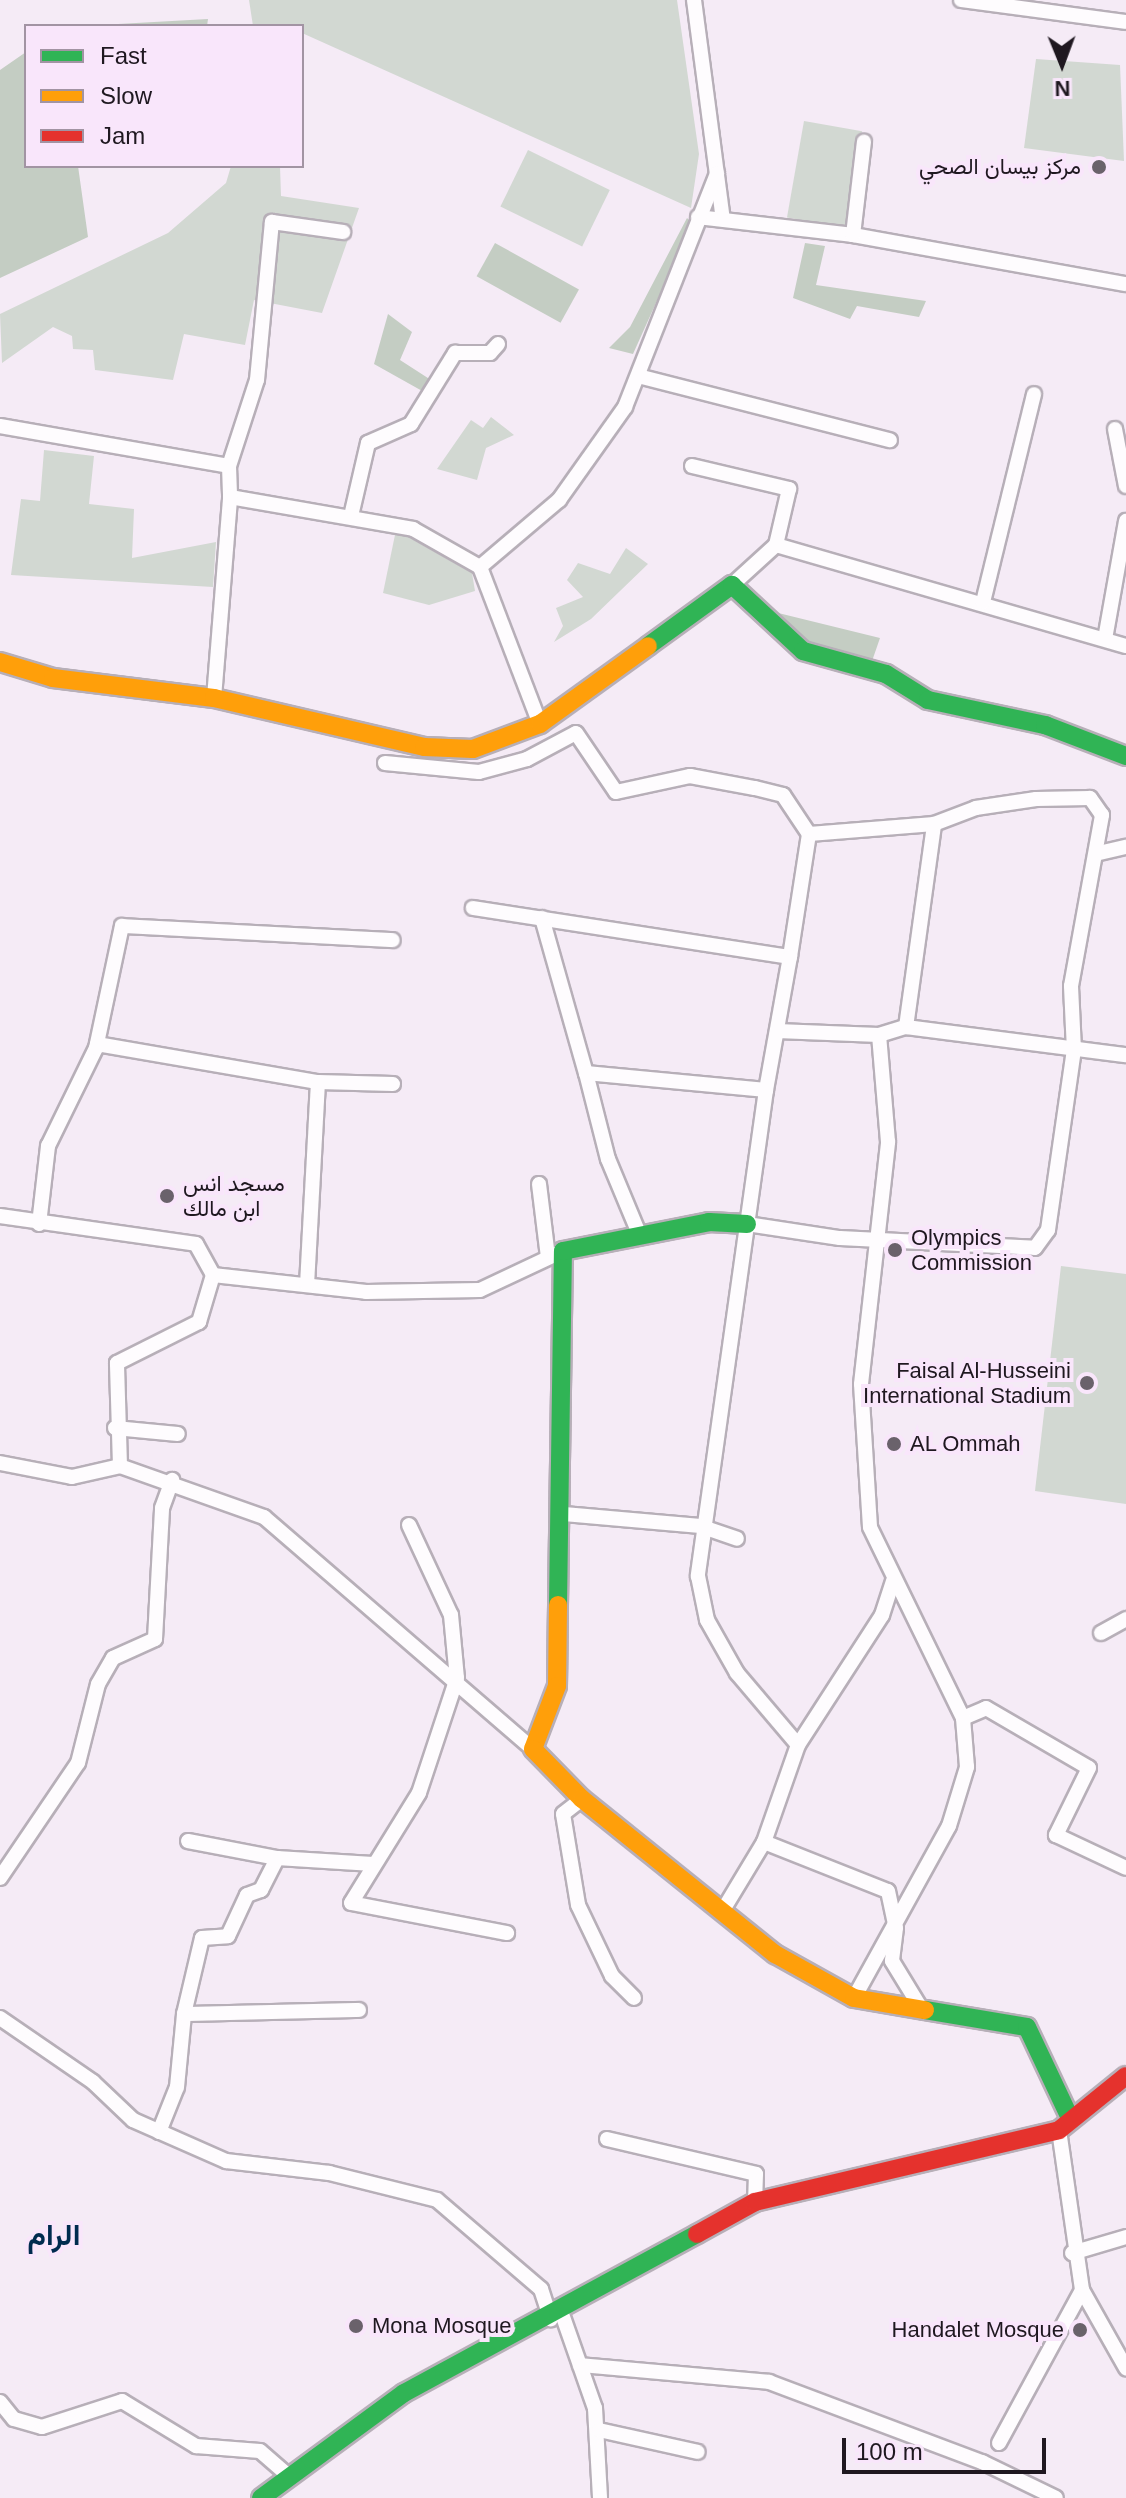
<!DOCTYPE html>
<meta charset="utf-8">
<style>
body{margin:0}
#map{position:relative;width:1126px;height:2498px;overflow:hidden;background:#f5ebf6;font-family:Arial,Vazirmatn,sans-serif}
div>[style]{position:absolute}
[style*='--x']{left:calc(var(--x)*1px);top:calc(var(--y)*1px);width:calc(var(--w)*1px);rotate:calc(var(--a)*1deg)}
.green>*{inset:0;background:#d2d8d2;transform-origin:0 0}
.forest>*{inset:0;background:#c4cdc3;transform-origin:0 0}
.roads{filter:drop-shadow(2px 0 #b7afb8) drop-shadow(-2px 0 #b7afb8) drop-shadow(0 2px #b7afb8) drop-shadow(0 -2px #b7afb8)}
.street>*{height:14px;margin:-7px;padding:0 7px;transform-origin:7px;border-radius:7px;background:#fefcfe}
.fast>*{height:18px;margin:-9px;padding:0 9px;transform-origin:9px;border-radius:9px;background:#30b455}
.slow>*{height:18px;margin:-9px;padding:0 9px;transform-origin:9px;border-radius:9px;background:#ff9f0a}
.jam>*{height:18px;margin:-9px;padding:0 9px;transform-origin:9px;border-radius:9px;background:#e5322d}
.dots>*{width:22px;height:22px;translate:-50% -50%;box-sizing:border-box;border:4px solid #f9e6fb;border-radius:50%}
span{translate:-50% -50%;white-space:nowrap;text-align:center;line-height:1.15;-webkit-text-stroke:8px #f9e6fb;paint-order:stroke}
.poi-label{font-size:22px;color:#1f1820}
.right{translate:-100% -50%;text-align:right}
.left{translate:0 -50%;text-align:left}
.district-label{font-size:30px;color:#002b4f;font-weight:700}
.legend{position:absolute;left:24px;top:24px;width:280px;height:144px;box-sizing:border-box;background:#f9e6fb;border:2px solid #a294a3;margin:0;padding:10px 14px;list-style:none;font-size:24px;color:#1f1820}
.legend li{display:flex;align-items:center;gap:16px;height:40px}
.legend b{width:40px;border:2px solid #a294a3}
.north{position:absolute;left:1022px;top:24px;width:80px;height:80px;-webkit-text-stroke:6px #f9e6fb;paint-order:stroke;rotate:179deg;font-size:22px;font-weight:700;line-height:32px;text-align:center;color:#1f1820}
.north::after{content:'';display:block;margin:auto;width:28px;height:36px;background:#1f1820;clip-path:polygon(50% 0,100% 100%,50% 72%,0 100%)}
.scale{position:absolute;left:842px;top:2438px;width:204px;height:36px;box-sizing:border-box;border:4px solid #1f1820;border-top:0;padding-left:10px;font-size:24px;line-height:28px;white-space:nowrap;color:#1f1820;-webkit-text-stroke:6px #f9e6fb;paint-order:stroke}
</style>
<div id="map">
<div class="green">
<div style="clip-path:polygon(249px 0,677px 0,699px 154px,691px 208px,302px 33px,302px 26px,253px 26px)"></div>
<div style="clip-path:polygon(1036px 59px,1120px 65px,1124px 161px,1024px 148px)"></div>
<div style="left:804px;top:121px;width:59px;height:98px;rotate:10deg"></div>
<div style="left:528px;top:150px;width:91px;height:63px;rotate:26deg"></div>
<div style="clip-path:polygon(231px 166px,280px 166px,281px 196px,359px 208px,322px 313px,254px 300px,245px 345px,184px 334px,173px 380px,95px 370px,93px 350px,73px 349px,72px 336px,53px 327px,2px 363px,0 314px,168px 233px,226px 183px)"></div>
<div style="clip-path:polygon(491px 417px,514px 435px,486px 448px,477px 480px,437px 469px,471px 420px,483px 428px)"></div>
<div style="clip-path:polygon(44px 450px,94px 456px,89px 504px,134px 509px,132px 558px,216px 542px,213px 587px,11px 575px,21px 499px,40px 501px)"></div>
<div style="clip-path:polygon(396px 530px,472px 573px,475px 591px,429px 605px,383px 593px)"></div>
<div style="clip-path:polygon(626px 548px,648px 564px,591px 619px,554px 642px,563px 626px,556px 608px,583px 597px,567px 580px,578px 563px,610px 574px)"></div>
<div style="clip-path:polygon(1061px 1266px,1126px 1274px,1126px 1504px,1035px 1491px)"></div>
</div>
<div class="forest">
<div style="clip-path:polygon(208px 19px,207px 26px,82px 26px)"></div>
<div style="clip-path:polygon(26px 52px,26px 166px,78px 166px,88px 237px,0 278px,0 70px)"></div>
<div style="clip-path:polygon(687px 218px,692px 223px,633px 354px,609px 348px,630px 327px)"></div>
<div style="left:495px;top:243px;width:96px;height:38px;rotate:29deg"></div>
<div style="clip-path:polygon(805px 243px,825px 246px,816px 285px,926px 301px,919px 317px,857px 306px,850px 319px,793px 298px)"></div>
<div style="clip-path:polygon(388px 314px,412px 332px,400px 360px,431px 380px,424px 392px,374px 364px)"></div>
<div style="clip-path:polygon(766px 610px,880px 638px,871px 664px,794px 639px)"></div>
</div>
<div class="roads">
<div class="street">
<div style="--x:694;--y:0;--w:221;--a:82.5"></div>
<div style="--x:961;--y:0;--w:166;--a:7.6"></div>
<div style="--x:698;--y:217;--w:156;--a:6.6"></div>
<div style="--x:853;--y:235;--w:277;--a:10.2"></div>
<div style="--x:853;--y:235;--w:94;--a:-83.3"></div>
<div style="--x:638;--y:376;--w:260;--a:14.3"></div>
<div style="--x:0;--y:426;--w:232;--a:9.9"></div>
<div style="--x:229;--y:466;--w:31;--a:88"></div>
<div style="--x:230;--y:497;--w:186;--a:9.9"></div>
<div style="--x:413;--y:529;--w:77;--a:29.6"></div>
<div style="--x:480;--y:567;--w:168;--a:69.1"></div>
<div style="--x:1115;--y:429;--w:58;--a:79.1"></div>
<div style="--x:229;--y:466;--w:90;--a:-72"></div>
<div style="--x:257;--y:380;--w:159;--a:-84.6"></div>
<div style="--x:272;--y:222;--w:72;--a:8"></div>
<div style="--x:692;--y:466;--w:100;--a:13.3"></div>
<div style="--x:789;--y:489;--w:57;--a:103.1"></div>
<div style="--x:351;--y:516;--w:75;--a:-76.9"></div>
<div style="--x:368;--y:443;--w:47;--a:-23.8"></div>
<div style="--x:411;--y:424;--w:84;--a:-58.2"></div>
<div style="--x:455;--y:353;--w:35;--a:0"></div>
<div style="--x:490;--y:353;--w:12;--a:-48"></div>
<div style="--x:480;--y:567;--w:104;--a:-40.3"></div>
<div style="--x:559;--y:500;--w:114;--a:-54.6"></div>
<div style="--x:625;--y:407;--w:251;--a:-68.5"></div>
<div style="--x:732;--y:585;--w:59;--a:-42.3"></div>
<div style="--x:776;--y:545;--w:364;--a:16.1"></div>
<div style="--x:983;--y:602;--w:214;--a:-76.2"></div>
<div style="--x:1105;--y:639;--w:120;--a:-79.9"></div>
<div style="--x:214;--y:698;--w:202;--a:-85.4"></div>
<div style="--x:385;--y:763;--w:94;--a:5.5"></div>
<div style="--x:479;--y:772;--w:50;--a:-15.2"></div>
<div style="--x:527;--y:759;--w:55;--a:-28"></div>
<div style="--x:576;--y:733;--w:71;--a:55.9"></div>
<div style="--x:616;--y:792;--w:76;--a:-12.2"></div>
<div style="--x:690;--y:776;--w:66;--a:10.5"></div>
<div style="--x:755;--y:788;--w:29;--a:14"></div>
<div style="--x:783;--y:795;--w:47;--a:56.3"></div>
<div style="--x:809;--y:834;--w:124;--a:98.8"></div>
<div style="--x:790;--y:957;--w:321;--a:-171.2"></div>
<div style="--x:1099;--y:853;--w:28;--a:-13"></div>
<div style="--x:542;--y:918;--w:161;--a:74.2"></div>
<div style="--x:586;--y:1073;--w:181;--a:5.4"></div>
<div style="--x:766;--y:1090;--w:135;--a:-79.8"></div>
<div style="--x:906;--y:1027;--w:205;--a:-82.1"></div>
<div style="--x:777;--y:1031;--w:102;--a:2.2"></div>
<div style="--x:879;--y:1035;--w:28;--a:-17"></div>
<div style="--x:906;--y:1027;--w:222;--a:7.3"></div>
<div style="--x:97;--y:1044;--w:224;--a:9.8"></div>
<div style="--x:318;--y:1082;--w:75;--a:1.5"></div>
<div style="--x:586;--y:1073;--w:89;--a:75.7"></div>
<div style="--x:608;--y:1159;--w:83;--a:67.4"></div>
<div style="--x:766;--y:1090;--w:491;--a:98"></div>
<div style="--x:698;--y:1576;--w:45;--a:78.4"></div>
<div style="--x:707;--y:1620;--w:61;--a:60.5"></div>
<div style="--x:737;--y:1673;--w:94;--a:49.7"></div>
<div style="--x:539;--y:1184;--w:74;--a:83"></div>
<div style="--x:0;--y:1216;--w:198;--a:8.1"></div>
<div style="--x:196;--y:1244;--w:35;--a:61"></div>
<div style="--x:213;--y:1275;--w:154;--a:6.3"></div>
<div style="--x:366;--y:1292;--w:114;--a:-1"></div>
<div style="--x:480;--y:1290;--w:92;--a:-25.2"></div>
<div style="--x:39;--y:1224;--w:79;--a:-83.4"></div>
<div style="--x:48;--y:1146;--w:109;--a:-63.9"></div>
<div style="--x:96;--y:1048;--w:125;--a:-78"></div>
<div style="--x:122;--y:926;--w:271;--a:3"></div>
<div style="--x:747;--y:1224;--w:94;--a:8.6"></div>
<div style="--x:840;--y:1238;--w:195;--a:2.9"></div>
<div style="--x:1035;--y:1248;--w:22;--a:-54"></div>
<div style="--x:1048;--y:1230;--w:182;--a:-81.8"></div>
<div style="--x:1074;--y:1050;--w:64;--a:-92.7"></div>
<div style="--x:1071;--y:986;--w:174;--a:-79.7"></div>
<div style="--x:1102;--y:815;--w:21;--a:-125"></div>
<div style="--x:1090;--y:798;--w:54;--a:178.9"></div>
<div style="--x:1036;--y:799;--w:61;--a:171.5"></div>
<div style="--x:976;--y:808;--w:45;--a:159.1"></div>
<div style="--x:934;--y:824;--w:125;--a:175.4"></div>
<div style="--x:307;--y:1285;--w:203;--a:-86.9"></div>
<div style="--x:115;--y:1428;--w:63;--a:5.4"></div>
<div style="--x:0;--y:1463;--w:73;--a:11"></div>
<div style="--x:72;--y:1477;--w:49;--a:-12.9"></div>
<div style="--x:120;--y:1466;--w:153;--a:19.5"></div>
<div style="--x:264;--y:1517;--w:355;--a:40.8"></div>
<div style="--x:120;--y:1466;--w:103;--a:-91.7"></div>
<div style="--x:117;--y:1363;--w:92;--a:-26.6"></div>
<div style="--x:199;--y:1322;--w:49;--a:-73.4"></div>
<div style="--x:564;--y:1514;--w:137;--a:5"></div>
<div style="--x:700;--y:1526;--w:39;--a:19"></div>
<div style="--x:409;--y:1525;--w:99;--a:65"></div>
<div style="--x:451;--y:1615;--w:63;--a:84.6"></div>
<div style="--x:457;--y:1678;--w:121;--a:108.3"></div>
<div style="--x:419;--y:1793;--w:129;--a:121.7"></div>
<div style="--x:351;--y:1903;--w:159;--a:10.9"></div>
<div style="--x:1101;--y:1633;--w:29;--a:-29"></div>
<div style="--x:963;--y:1718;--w:25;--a:-23"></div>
<div style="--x:986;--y:1708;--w:119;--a:30.2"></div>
<div style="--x:1089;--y:1768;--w:75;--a:116.2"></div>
<div style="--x:1056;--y:1835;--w:77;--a:25.2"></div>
<div style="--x:582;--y:1799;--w:24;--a:142"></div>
<div style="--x:563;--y:1814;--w:92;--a:80.6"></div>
<div style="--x:578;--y:1905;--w:79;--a:64.4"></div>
<div style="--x:612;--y:1976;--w:31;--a:45"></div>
<div style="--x:188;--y:1841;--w:91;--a:10.8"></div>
<div style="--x:277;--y:1858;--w:96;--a:3.6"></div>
<div style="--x:764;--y:1842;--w:133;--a:21.6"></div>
<div style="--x:888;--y:1891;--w:38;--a:78"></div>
<div style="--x:896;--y:1928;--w:33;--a:97"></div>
<div style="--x:892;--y:1961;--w:57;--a:58.5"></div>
<div style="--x:0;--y:1878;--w:139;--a:-55.9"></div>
<div style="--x:78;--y:1763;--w:81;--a:-75.8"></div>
<div style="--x:98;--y:1684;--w:30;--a:-60"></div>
<div style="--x:113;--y:1658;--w:46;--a:-24.3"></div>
<div style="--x:155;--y:1639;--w:131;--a:-86.9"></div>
<div style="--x:162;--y:1508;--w:30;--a:-70"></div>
<div style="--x:723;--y:1910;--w:79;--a:-58.9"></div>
<div style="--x:764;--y:1842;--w:103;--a:-70.7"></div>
<div style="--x:798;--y:1745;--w:155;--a:-57.1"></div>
<div style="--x:882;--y:1615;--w:36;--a:-72"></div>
<div style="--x:854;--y:1998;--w:196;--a:-61.1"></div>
<div style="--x:949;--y:1826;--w:62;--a:-73"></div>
<div style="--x:967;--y:1767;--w:49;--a:-94.7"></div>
<div style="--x:963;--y:1718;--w:212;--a:-116"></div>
<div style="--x:870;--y:1527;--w:143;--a:-93.6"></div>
<div style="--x:861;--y:1384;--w:244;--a:-83.6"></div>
<div style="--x:888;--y:1142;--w:107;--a:-94.8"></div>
<div style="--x:184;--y:2014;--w:78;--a:-76.7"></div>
<div style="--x:202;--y:1938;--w:26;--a:-4"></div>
<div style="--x:228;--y:1936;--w:45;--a:-65.1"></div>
<div style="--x:247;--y:1895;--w:15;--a:-20"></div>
<div style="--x:261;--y:1890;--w:36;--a:-63"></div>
<div style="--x:0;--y:2018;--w:113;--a:34.5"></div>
<div style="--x:93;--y:2082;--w:55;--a:43.5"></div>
<div style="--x:133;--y:2120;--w:102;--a:23.8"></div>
<div style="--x:226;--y:2161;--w:104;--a:6.6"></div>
<div style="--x:329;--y:2173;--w:111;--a:14"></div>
<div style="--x:437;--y:2200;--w:137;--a:40.6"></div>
<div style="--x:541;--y:2289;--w:32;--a:72"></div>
<div style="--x:1059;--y:2130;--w:162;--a:81.8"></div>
<div style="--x:1082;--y:2290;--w:90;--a:60.6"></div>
<div style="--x:159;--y:2132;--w:48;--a:-68.2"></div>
<div style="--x:177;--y:2087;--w:73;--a:-84.5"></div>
<div style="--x:184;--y:2014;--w:175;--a:-1.3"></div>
<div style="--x:607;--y:2139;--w:153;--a:13.2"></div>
<div style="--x:756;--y:2174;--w:28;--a:92"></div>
<div style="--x:1072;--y:2253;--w:56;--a:-16.5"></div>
<div style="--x:562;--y:2314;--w:100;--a:70.7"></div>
<div style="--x:595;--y:2408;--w:90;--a:86.8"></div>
<div style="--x:580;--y:2365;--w:190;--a:5.1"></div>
<div style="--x:769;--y:2382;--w:228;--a:20.6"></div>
<div style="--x:982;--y:2462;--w:82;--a:25.9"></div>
<div style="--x:0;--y:2402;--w:22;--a:51"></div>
<div style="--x:14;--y:2419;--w:29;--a:16"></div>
<div style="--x:42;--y:2427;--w:84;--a:-18"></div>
<div style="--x:122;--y:2401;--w:87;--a:31.3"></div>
<div style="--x:196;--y:2446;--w:64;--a:4.5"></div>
<div style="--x:260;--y:2451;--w:40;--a:41"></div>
<div style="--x:599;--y:2430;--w:101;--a:12.5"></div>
<div style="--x:999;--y:2443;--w:174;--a:-61.5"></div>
</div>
<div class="fast">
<div style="--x:648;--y:646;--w:104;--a:-36"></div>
<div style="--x:732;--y:585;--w:97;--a:42.9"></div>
<div style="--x:803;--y:651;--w:86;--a:15.5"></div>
<div style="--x:886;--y:674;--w:49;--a:31.8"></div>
<div style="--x:928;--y:700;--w:120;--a:12.1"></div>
<div style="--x:1045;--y:725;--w:87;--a:20.9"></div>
<div style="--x:558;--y:1605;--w:354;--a:-89.2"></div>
<div style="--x:563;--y:1251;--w:149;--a:-11.2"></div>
<div style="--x:709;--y:1222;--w:38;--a:3"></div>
<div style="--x:925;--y:2010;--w:103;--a:9.5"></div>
<div style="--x:1027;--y:2027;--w:101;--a:64.7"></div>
<div style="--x:261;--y:2498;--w:177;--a:-36.3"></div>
<div style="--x:404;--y:2393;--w:333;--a:-28.5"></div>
</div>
<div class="slow">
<div style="--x:0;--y:662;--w:55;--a:16.8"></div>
<div style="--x:53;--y:678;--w:162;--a:7.1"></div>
<div style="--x:214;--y:698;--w:216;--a:13.1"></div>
<div style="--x:424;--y:747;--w:49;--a:2.3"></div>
<div style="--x:473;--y:749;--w:72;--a:-20.5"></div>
<div style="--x:540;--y:724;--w:133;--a:-35.8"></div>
<div style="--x:558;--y:1605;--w:81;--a:90.7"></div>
<div style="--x:557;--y:1686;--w:67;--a:110.9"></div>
<div style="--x:533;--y:1749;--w:70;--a:45.6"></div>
<div style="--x:582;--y:1799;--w:248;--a:38.8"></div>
<div style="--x:775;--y:1954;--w:90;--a:29.1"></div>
<div style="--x:854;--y:1998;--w:72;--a:9.6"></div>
</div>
<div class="jam">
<div style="--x:697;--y:2234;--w:66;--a:-28.9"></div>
<div style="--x:755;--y:2202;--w:312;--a:-13.3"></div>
<div style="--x:1059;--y:2130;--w:86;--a:-38.9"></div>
</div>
</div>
<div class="dots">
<div style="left:1099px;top:167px;background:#6a626b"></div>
<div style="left:167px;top:1196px;background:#6a626b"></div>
<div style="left:895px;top:1250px;background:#6a626b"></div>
<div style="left:1087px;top:1383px;background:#6a626b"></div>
<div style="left:894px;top:1444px;background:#6a626b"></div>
<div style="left:356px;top:2326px;background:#6a626b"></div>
<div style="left:1080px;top:2330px;background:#6a626b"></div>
</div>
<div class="poi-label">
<span class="right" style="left:1081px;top:167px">مركز بيسان الصحي</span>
<span class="left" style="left:183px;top:1196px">مسجد انس<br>ابن مالك</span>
<span class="left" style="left:911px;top:1250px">Olympics<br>Commission</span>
<span class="right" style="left:1071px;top:1383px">Faisal Al-Husseini<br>International Stadium</span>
<span class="left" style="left:910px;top:1444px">AL Ommah</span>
<span class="left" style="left:372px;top:2326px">Mona Mosque</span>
<span class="right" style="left:1064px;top:2330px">Handalet Mosque</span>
</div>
<div class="district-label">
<span style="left:54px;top:2235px">الرام</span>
</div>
<ul class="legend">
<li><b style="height:10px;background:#30b455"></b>Fast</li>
<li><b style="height:10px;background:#ff9f0a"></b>Slow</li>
<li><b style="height:10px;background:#e5322d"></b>Jam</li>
</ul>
<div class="north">N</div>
<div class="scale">100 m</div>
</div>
